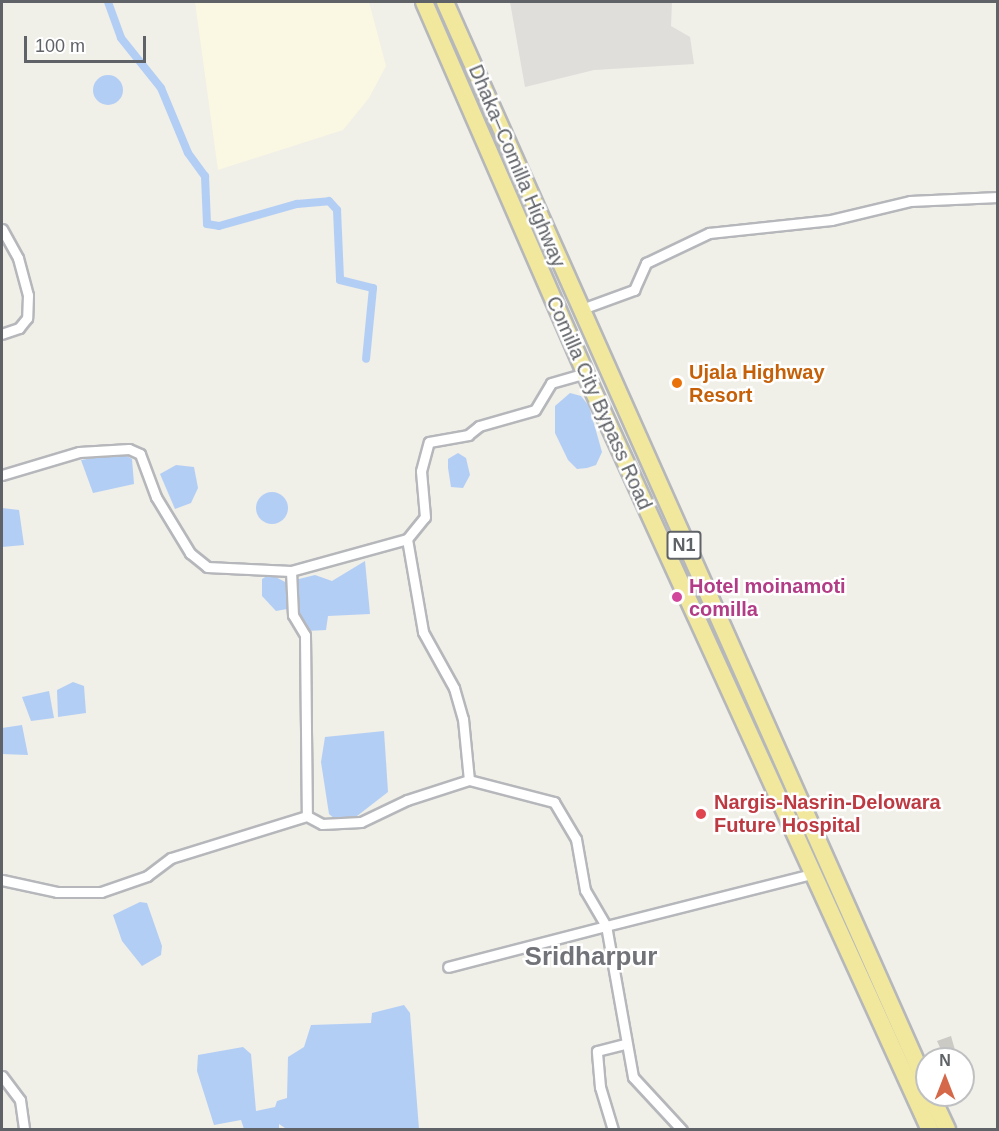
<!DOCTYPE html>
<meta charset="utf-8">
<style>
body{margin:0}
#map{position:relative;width:999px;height:1131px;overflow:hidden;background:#f0efe8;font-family:Helvetica,sans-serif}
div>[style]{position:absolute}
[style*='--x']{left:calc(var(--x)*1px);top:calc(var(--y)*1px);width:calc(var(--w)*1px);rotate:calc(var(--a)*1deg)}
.commercial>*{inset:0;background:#faf8e2}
.industrial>*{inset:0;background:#dfdeda}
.water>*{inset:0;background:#b3cef5}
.round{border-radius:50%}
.canal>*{height:8px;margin:-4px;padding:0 4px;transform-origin:4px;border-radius:4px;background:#b3cef5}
.building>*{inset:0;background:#cbcac4}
.roads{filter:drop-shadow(2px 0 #b5b7bb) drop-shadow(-2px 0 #b5b7bb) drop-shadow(0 2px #b5b7bb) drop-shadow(0 -2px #b5b7bb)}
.street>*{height:9px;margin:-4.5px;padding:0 4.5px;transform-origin:4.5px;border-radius:4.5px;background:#fff}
.highway>*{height:16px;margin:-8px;padding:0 8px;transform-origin:8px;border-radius:8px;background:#f1e89e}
.dots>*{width:16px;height:16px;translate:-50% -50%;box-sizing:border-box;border:3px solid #fff;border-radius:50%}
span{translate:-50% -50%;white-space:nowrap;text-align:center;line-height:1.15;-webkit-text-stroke:5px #fff;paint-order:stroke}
.shield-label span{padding:2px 4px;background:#fff;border:2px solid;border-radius:4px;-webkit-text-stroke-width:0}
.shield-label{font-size:18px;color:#5f6266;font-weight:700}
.street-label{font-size:20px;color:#5f6266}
.food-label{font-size:20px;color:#c56008;font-weight:700}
.left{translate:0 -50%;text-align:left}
.hotel-label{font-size:20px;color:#b23c85;font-weight:700}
.health-label{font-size:20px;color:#be3a42;font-weight:700}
.district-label{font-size:26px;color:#717378;font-weight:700}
.frame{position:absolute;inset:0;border:3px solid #5f6266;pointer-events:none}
.north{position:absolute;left:915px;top:1047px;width:60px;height:60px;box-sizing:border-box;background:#fff;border:2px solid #bfc0c2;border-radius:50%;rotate:0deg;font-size:16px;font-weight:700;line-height:24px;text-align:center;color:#5f6266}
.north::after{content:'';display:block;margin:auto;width:21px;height:27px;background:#d56848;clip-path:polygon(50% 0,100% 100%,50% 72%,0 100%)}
.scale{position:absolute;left:24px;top:36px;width:122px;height:27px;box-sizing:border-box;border:3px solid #5f6266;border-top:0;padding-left:8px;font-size:18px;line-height:21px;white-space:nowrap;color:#5f6266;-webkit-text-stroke:4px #fff;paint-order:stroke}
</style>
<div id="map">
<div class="commercial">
<div style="clip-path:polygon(195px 2px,369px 2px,386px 66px,369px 98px,343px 130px,218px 170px)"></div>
</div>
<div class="industrial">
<div style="clip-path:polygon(510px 2px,672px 2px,671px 26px,690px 37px,694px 64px,594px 70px,525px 87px)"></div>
</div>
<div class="water">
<div class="round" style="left:93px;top:75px;width:30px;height:30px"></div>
<div style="clip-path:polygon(570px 393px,581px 396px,589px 406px,602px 452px,596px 465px,587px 468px,577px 469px,568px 460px,555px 433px,555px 406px)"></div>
<div style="clip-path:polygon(122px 453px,132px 459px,134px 484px,93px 493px,81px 460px)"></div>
<div style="clip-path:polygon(458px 453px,466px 458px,470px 475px,463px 488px,451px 487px,448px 468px,448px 459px)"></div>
<div style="clip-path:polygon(176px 465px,194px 467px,198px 488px,191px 503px,175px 509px,160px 474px)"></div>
<div class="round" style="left:256px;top:492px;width:32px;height:32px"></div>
<div style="clip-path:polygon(2px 508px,19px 510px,24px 545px,2px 547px)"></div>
<div style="clip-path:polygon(365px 561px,370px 614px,328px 616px,326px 630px,307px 631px,296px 605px,295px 580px,315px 575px,332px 581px)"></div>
<div style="clip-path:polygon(270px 574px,287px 583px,287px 609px,276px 611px,262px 596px,262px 579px)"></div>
<div style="clip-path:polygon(73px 682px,84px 686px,86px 713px,58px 717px,57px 690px)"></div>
<div style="clip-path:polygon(49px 691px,54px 718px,31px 721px,22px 697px)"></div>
<div style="clip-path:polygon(22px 725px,28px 755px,2px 754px,2px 728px)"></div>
<div style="clip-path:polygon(384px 731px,388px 792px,357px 816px,335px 819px,329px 814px,321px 762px,325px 737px)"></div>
<div style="clip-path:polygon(140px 902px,147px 903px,162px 946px,161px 955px,142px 966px,122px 941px,113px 915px)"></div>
<div style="clip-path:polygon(404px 1005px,410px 1013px,419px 1129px,288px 1130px,279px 1124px,279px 1129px,244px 1129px,241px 1120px,214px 1125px,197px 1071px,198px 1055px,243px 1047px,251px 1054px,256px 1111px,275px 1107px,277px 1101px,287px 1098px,288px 1057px,304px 1047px,311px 1025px,371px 1023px,372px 1013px)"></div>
</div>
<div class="canal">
<div style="--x:108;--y:2;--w:38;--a:70"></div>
<div style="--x:121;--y:38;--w:64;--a:51.3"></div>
<div style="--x:161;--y:88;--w:70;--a:67.4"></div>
<div style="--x:188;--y:153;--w:29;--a:54"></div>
<div style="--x:205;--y:176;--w:48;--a:87.6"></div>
<div style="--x:207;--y:224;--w:12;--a:9"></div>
<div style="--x:219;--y:226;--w:81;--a:-15.8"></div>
<div style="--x:297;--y:204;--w:32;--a:-5"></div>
<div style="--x:329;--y:201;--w:12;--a:48"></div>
<div style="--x:337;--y:210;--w:70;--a:87.5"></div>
<div style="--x:340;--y:280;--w:34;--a:14"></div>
<div style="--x:373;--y:288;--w:71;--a:95.6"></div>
</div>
<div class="building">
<div style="clip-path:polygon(951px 1036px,955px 1050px,943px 1054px,937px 1041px)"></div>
</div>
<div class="roads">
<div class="street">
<div style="--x:2;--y:229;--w:33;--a:61"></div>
<div style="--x:18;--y:258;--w:38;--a:75"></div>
<div style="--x:28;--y:295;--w:23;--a:92"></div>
<div style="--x:27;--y:318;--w:13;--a:129"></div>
<div style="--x:19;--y:328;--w:18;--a:161"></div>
<div style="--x:579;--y:310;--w:59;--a:-20"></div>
<div style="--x:634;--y:290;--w:30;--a:-66"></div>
<div style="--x:646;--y:263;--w:70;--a:-25.5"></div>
<div style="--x:709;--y:233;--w:123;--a:-6.1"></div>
<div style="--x:831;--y:220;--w:81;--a:-13.5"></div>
<div style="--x:910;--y:201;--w:88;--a:-2.6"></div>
<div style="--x:2;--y:475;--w:80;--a:-16.6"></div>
<div style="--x:79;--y:452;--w:50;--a:-3.4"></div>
<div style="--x:129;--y:449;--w:12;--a:24"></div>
<div style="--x:140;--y:454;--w:46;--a:69.6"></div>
<div style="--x:156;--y:497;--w:66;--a:58.7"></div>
<div style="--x:190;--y:553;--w:22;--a:39"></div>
<div style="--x:207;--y:567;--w:84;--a:2.7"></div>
<div style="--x:291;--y:571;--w:120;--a:-15.4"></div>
<div style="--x:407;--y:539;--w:28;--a:-51"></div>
<div style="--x:425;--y:517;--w:46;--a:-95"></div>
<div style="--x:421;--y:471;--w:30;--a:-75"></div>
<div style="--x:429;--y:442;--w:40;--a:-10"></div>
<div style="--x:468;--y:435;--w:14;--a:-39"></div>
<div style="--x:479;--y:426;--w:58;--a:-15.9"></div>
<div style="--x:535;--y:410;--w:31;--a:-59"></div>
<div style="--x:551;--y:383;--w:35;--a:-16"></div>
<div style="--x:407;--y:539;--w:94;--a:80.2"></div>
<div style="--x:423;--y:632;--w:64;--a:61"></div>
<div style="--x:454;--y:688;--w:32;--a:74"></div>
<div style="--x:463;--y:719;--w:61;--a:84.4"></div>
<div style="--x:469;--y:780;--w:88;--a:14.5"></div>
<div style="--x:554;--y:802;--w:43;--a:59.3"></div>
<div style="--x:576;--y:839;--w:52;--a:80"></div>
<div style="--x:585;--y:890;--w:42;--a:59.7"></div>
<div style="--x:606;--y:926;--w:163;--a:165.5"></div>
<div style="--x:291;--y:571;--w:44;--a:87.4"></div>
<div style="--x:293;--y:615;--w:23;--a:59"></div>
<div style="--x:305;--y:635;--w:181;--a:89.4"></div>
<div style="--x:2;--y:880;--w:56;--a:12.3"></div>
<div style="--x:57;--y:892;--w:44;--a:0"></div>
<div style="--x:101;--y:892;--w:49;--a:-19.2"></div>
<div style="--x:147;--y:876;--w:30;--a:-37"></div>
<div style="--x:171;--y:858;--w:142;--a:-17.2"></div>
<div style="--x:307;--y:816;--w:17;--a:28"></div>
<div style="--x:322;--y:824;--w:39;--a:-3"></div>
<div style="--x:361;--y:822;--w:51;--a:-25.6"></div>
<div style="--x:407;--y:800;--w:65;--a:-17.9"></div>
<div style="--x:2;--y:1076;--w:30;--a:53"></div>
<div style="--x:20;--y:1100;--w:30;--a:82"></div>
<div style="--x:613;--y:1130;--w:45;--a:-106.8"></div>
<div style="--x:600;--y:1087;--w:36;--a:-95"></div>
<div style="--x:597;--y:1051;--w:29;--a:-14"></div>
<div style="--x:682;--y:1130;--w:72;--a:-132.8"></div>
<div style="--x:633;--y:1077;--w:153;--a:-100.1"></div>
<div style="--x:606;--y:926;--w:211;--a:-14.2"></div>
</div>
<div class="highway">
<div style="--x:424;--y:2;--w:404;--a:66.5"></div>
<div style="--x:585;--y:373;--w:832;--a:65.5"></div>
<div style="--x:445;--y:2;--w:1186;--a:66.03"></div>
<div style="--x:931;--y:1095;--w:38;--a:65"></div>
</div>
</div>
<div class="dots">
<div style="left:677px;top:383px;background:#e8710a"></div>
<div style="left:677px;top:597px;background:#d1479c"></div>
<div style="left:701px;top:814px;background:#e0444e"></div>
</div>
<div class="shield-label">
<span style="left:684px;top:545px">N1</span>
</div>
<div class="street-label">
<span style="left:517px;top:166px;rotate:67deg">Dhaka–Comilla Highway</span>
<span style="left:599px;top:403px;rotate:66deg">Comilla City Bypass Road</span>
</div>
<div class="food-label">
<span class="left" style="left:689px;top:384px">Ujala Highway<br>Resort</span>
</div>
<div class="hotel-label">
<span class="left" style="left:689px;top:598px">Hotel moinamoti<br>comilla</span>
</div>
<div class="health-label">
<span class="left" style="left:714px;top:814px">Nargis-Nasrin-Delowara<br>Future Hospital</span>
</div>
<div class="district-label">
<span style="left:591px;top:957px">Sridharpur</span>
</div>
<div class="frame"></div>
<div class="north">N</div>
<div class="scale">100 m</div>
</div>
